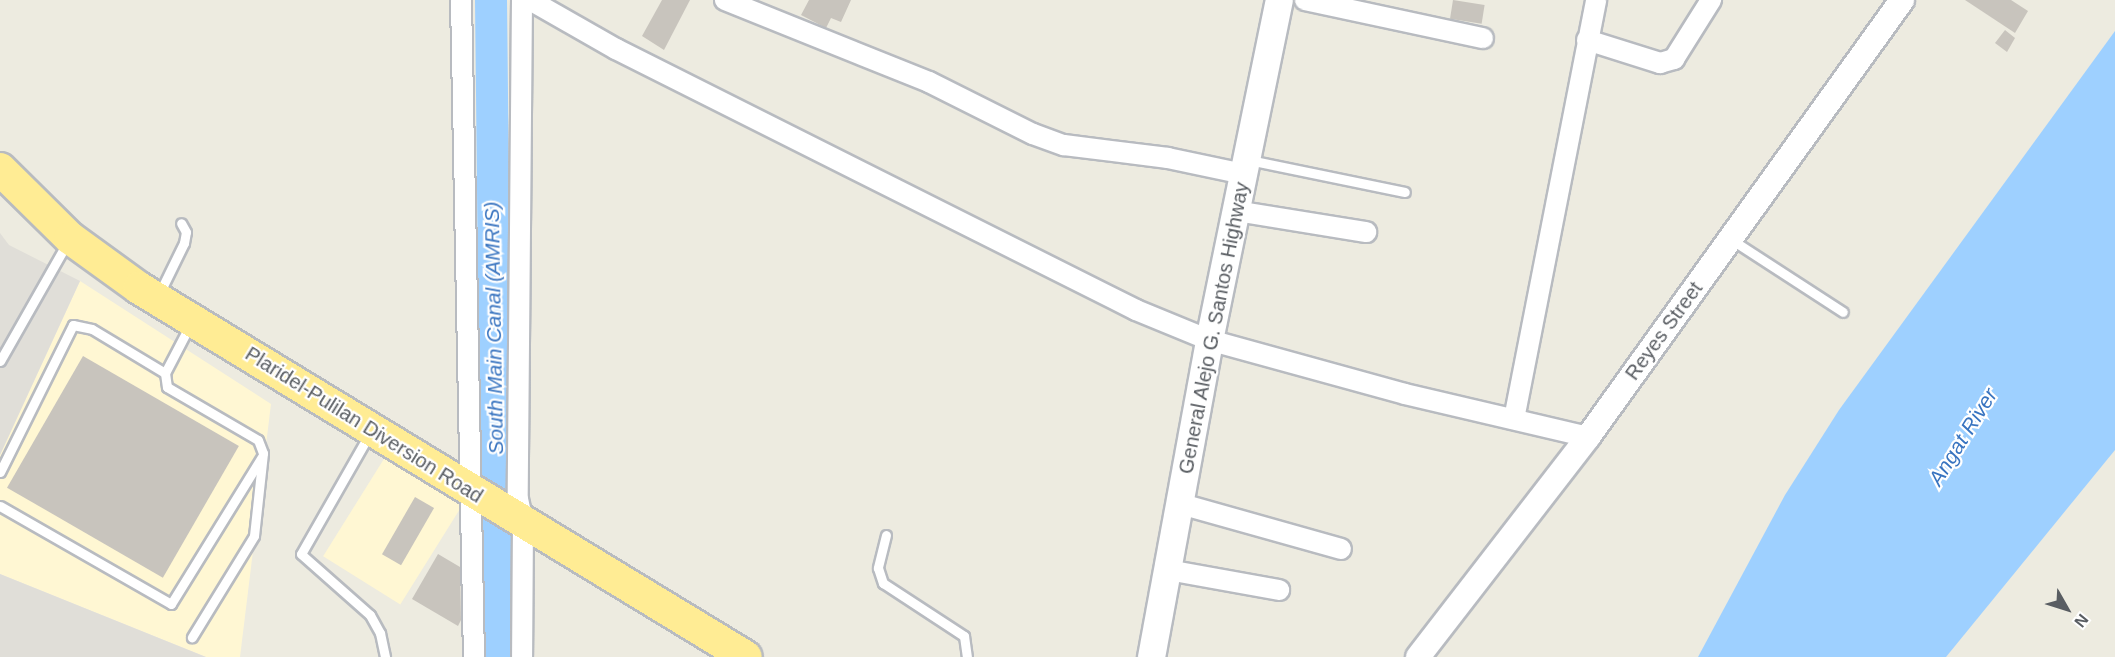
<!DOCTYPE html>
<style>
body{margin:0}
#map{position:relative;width:2115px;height:657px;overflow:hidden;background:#edebe0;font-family:Arial,sans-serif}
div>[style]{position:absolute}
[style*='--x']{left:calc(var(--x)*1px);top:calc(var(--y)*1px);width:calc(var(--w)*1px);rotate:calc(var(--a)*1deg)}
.commercial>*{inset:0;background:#fff7d3;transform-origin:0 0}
.industrial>*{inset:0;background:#e0ded8}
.water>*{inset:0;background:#9ed0ff}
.river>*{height:32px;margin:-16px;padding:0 16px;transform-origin:16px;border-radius:16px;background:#9ed0ff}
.building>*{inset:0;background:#c8c4bd;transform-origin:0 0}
.roads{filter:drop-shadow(2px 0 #b8bbc0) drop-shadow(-2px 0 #b8bbc0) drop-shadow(0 2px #b8bbc0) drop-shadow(0 -2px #b8bbc0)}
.service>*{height:9px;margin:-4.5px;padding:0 4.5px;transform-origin:4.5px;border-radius:4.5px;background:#fff}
.minor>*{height:20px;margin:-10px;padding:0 10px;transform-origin:10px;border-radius:10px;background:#fff}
.tertiary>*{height:24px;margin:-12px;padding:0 12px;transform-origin:12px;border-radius:12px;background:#fff}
.secondary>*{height:27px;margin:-13.5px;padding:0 13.5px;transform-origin:13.5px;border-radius:13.5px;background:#fff}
.trunk>*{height:32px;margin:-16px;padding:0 16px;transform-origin:16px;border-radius:16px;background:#ffec94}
span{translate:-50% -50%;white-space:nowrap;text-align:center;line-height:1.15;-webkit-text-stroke:4.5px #fff;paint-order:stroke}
.street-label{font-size:20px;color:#595d62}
.water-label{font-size:21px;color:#3874c0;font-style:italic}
.north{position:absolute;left:2037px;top:579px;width:60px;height:60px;-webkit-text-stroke:4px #fff;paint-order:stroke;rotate:129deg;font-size:16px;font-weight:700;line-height:24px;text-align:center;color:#595d62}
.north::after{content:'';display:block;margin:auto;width:21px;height:27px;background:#595d62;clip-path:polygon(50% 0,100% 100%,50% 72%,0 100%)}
</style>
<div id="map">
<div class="commercial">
<div style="clip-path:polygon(80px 281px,271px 404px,240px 657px,206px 657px,0 574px,0 455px)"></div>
<div style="left:392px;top:446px;width:91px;height:130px;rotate:32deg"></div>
</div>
<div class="industrial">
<div style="clip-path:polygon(0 233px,9px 245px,80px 281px,0 455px)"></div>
<div style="clip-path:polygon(0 574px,206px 657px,0 657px)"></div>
</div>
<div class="water">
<div style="clip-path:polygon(2115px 31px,2115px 450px,1946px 657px,1698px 657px,1785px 495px,1839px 410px)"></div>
</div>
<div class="river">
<div style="--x:491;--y:0;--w:657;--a:89.39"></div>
</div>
<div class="building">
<div style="clip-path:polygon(662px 0,690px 0,664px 50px,642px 36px)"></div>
<div style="clip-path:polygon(809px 0,851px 0,841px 22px,831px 18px,826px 28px,801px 15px)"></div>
<div style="left:1453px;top:0;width:32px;height:19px;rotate:9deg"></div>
<div style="clip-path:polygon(1965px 0,2011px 0,2028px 11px,2015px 33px)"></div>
<div style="clip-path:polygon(2005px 30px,2015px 38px,2007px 52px,1995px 43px)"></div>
<div style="left:83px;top:356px;width:180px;height:152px;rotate:30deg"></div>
<div style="left:415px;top:497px;width:22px;height:66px;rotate:30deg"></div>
<div style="clip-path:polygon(438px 554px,460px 567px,461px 620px,458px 626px,412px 599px)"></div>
</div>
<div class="roads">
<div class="service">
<div style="--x:1249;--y:160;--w:159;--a:11.6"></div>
<div style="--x:1732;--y:240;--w:132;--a:33"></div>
<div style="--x:159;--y:294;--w:57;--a:-63.9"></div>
<div style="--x:184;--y:243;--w:11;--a:-80"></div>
<div style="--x:186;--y:232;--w:10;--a:-119"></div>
<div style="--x:190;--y:325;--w:54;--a:117.5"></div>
<div style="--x:165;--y:373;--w:14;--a:82"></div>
<div style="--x:167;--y:387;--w:105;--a:30.2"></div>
<div style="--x:258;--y:440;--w:14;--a:69"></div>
<div style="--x:263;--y:453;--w:83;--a:96.2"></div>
<div style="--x:254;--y:536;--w:119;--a:121.5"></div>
<div style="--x:0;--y:361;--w:136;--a:-60.4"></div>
<div style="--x:370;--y:433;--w:139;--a:119.7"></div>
<div style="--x:301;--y:554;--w:92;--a:41.5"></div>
<div style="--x:370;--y:615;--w:21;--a:61"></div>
<div style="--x:380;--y:633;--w:25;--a:78"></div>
<div style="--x:0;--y:472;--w:164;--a:-63.6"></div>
<div style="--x:73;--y:325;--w:19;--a:12"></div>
<div style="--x:92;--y:329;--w:85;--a:31.1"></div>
<div style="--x:0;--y:506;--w:197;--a:29.8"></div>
<div style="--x:171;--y:604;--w:172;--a:-58.3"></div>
<div style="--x:886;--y:535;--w:34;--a:104"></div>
<div style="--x:878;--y:568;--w:16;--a:72"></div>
<div style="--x:883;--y:583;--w:97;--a:33.2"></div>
<div style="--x:964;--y:636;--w:21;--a:82"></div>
</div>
<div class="minor">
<div style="--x:461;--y:0;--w:657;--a:88.87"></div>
<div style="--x:522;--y:0;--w:499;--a:90.5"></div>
<div style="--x:518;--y:499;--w:25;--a:78"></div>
<div style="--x:523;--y:523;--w:134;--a:90.4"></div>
<div style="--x:530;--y:0;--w:99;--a:29.7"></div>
<div style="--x:616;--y:49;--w:582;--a:26.65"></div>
<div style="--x:1136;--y:310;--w:79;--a:22.3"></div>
<div style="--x:1209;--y:340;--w:203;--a:15.4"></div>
<div style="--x:1405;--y:394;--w:188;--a:13.2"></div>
<div style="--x:725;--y:0;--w:220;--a:21.9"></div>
<div style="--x:929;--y:82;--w:116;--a:26.6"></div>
<div style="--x:1033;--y:134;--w:33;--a:20"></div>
<div style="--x:1064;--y:145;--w:105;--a:7.1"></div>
<div style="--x:1168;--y:158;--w:77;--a:12"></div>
<div style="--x:1305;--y:0;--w:182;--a:12.1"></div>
<div style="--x:1587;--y:40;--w:77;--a:17.5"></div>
<div style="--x:1660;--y:63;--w:15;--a:-16"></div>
<div style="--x:1674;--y:59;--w:70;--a:-57.9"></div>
<div style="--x:1236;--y:211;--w:132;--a:9.2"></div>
<div style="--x:1514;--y:419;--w:427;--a:-78.9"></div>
<div style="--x:1181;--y:504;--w:166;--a:15.7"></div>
<div style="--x:1168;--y:570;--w:113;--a:10.2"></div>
</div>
<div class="tertiary">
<div style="--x:1418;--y:657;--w:278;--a:-52.3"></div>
<div style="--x:1588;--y:437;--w:538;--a:-54.3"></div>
</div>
<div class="secondary">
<div style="--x:1151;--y:657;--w:322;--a:-79.6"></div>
<div style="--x:1209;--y:340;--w:347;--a:-78.4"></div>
</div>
<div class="trunk">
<div style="--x:0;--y:169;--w:98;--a:44.6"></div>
<div style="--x:70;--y:238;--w:85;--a:35.9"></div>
<div style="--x:139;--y:288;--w:710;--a:31.3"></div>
</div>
</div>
<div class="street-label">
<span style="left:1214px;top:328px;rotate:-79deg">General Alejo G. Santos Highway</span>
<span style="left:1664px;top:331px;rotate:-54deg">Reyes Street</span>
<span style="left:364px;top:425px;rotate:32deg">Plaridel-Pulilan Diversion Road</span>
</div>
<div class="water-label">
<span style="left:494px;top:328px;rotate:-91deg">South Main Canal (AMRIS)</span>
<span style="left:1963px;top:437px;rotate:-58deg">Angat River</span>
</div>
<div class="north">N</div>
</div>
